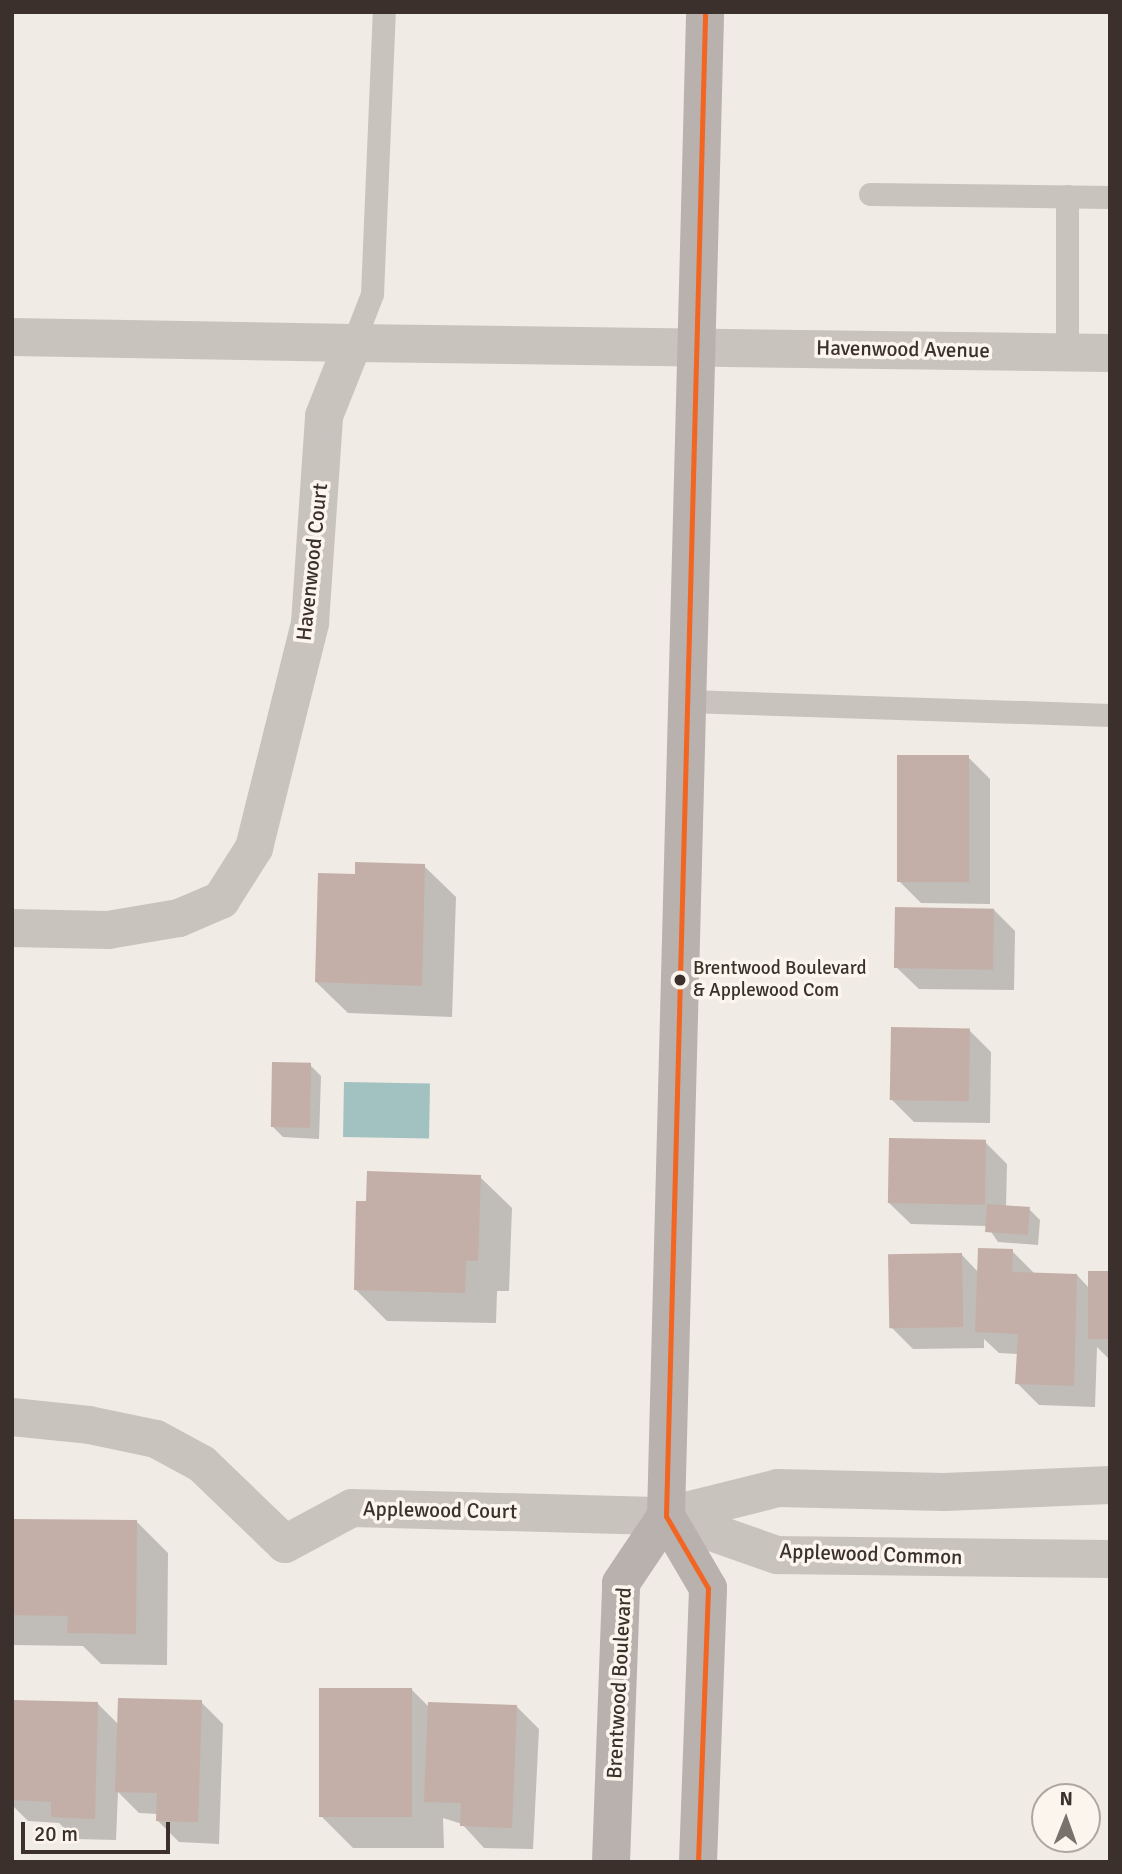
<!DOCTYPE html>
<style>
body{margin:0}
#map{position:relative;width:1122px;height:1874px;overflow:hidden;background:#f0ebe5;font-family:Signika,sans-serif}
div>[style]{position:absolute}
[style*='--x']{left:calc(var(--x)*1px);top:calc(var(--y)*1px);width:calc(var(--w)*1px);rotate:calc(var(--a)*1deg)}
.water>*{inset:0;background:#a1c2c1;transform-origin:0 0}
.shadow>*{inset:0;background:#0003}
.building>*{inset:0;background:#c3afa7;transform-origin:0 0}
.lane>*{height:23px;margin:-11.5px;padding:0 11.5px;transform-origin:11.5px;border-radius:11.5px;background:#c9c3be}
.street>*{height:38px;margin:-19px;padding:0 19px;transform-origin:19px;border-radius:19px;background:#c9c3be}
.primary>*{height:38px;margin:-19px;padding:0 19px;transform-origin:19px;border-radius:19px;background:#b8b1ad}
.bus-1>*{height:5px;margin:-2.5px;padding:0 2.5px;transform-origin:2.5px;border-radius:2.5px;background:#f26522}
.dots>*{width:19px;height:19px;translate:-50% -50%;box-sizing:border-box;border:4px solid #fbf5ee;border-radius:50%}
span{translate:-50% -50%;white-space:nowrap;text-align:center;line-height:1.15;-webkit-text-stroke:7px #fbf5ee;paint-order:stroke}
.bus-label{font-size:19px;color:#3b302b}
.left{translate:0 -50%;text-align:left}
.street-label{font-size:21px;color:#3b302b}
.frame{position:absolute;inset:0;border:14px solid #3b302b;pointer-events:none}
.north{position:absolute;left:1031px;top:1783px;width:70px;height:70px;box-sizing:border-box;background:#fbf5ee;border:2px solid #aea6a0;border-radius:50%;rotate:1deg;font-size:19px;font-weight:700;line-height:28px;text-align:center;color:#3b302b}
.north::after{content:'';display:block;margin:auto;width:24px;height:32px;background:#7a716c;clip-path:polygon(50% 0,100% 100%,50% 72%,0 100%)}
.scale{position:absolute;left:21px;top:1822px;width:149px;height:32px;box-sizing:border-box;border:4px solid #3b302b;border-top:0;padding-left:9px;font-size:21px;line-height:24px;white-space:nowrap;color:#3b302b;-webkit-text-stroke:5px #fbf5ee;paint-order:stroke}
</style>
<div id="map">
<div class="water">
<div style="left:344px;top:1082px;width:86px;height:55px;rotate:1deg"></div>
</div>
<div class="shadow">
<div style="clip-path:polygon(968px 757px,990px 779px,990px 904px,921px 903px,899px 881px)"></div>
<div style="clip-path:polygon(424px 866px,456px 897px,452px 1017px,348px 1013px,316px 982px)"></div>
<div style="clip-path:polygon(993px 909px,1015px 931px,1014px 990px,919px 989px,896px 967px)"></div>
<div style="clip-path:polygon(969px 1030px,991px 1052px,990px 1123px,914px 1122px,892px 1100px)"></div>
<div style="clip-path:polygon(310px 1065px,321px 1076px,319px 1139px,283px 1137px,272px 1126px)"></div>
<div style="clip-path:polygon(985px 1142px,1007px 1164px,1006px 1207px,1029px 1209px,1040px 1220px,1038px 1245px,998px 1242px,987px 1226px,911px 1224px,888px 1202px)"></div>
<div style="clip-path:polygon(480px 1177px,512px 1208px,509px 1291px,497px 1291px,496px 1323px,387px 1321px,355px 1289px,368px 1203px)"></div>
<div style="clip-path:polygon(1012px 1251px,1035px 1274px,1077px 1275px,1089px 1288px,1110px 1341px,1110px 1360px,1097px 1347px,1095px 1407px,1039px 1405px,1017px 1383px,1019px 1354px,999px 1353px,984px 1339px,984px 1348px,913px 1349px,891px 1327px,962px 1255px,979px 1273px)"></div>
<div style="clip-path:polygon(12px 1520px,137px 1522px,168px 1553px,167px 1665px,101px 1664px,83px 1646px,12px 1645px)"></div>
<div style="clip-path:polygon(411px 1689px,430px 1708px,517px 1707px,539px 1729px,533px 1849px,484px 1848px,462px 1824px,443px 1818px,444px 1848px,353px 1848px,321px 1816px)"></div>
<div style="clip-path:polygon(12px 1701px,98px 1704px,119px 1725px,201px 1702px,223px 1724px,219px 1844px,179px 1842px,157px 1820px,158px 1814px,139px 1813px,118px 1792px,116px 1840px,75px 1839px,59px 1823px,28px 1821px,12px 1805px)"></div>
</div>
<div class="building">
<div style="left:969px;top:755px;width:127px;height:72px;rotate:90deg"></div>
<div style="clip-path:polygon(355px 862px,425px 864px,422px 986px,315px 982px,318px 873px,355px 874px)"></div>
<div style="left:895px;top:907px;width:99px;height:61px;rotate:1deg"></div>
<div style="left:891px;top:1027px;width:79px;height:73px;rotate:1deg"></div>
<div style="left:272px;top:1062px;width:39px;height:65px;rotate:1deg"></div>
<div style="left:889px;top:1138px;width:97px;height:65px;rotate:1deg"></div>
<div style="clip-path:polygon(367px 1171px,481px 1175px,478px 1261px,466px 1261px,465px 1293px,354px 1290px,356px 1201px,366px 1201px)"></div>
<div style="left:987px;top:1204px;width:43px;height:28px;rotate:4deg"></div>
<div style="clip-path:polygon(978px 1248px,1013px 1249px,1012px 1272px,1077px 1274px,1074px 1386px,1015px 1384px,1018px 1334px,975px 1332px)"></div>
<div style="left:962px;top:1253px;width:74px;height:74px;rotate:89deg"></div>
<div style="left:1088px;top:1271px;width:22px;height:68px"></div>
<div style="clip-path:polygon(12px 1519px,137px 1520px,136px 1634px,67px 1633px,68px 1616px,12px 1615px)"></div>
<div style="left:319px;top:1688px;width:93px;height:129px"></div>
<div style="clip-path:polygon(118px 1698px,202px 1700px,198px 1822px,156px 1821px,157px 1793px,115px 1792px)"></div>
<div style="clip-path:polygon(12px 1700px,98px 1702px,95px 1819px,51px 1817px,51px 1802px,12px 1800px)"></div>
<div style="clip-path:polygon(428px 1702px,517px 1705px,512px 1828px,460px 1826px,461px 1803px,424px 1802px)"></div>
</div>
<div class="lane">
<div style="--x:870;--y:194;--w:240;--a:0.7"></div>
<div style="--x:1067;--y:196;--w:156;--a:90"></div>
<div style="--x:353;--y:343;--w:53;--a:-68.8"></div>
<div style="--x:372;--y:294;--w:282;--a:-87.6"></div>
<div style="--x:688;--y:701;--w:422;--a:1.9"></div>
</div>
<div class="street">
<div style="--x:12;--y:337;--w:341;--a:1"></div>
<div style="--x:12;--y:928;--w:96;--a:1.2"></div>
<div style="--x:108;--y:930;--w:72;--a:-9.6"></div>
<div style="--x:179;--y:918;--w:46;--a:-23.2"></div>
<div style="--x:221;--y:900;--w:62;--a:-57.6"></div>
<div style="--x:254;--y:848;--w:232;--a:-76"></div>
<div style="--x:310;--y:623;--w:207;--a:-86.1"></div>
<div style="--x:324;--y:416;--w:79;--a:-68.3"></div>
<div style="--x:353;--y:343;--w:757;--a:0.76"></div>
<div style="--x:12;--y:1417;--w:77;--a:5.9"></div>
<div style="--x:89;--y:1425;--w:68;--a:11.8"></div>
<div style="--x:156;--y:1439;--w:52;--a:28.5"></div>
<div style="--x:202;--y:1464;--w:115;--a:43.9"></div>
<div style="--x:285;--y:1544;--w:76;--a:-28.2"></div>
<div style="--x:352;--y:1508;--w:314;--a:1.5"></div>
<div style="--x:666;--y:1516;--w:115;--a:-14"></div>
<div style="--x:778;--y:1488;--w:166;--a:1.4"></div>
<div style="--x:944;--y:1492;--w:166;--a:-2.4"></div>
<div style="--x:666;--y:1516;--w:118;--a:19.4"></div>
<div style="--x:777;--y:1555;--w:333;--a:0.7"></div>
</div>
<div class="primary">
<div style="--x:611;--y:1862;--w:279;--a:-87.9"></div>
<div style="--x:621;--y:1583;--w:81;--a:-56.1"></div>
<div style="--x:698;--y:1862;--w:274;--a:-87.9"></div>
<div style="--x:708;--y:1588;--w:83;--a:-120.3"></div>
<div style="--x:666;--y:1516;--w:1505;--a:-88.51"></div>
</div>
<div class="bus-1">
<div style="--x:698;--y:1862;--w:274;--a:-87.9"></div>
<div style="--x:708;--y:1588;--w:83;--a:-120.3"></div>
<div style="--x:666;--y:1516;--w:1505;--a:-88.51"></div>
</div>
<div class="dots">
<div style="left:680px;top:980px;background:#3b302b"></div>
</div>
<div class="bus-label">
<span class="left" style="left:693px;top:980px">Brentwood Boulevard<br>&amp; Applewood Com</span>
</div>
<div class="street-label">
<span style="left:903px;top:349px;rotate:1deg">Havenwood Avenue</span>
<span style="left:312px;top:562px;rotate:-84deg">Havenwood Court</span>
<span style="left:440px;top:1510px;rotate:1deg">Applewood Court</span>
<span style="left:871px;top:1554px;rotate:2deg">Applewood Common</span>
<span style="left:619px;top:1683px;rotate:-87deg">Brentwood Boulevard</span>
</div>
<div class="frame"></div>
<div class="north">N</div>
<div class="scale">20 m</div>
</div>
